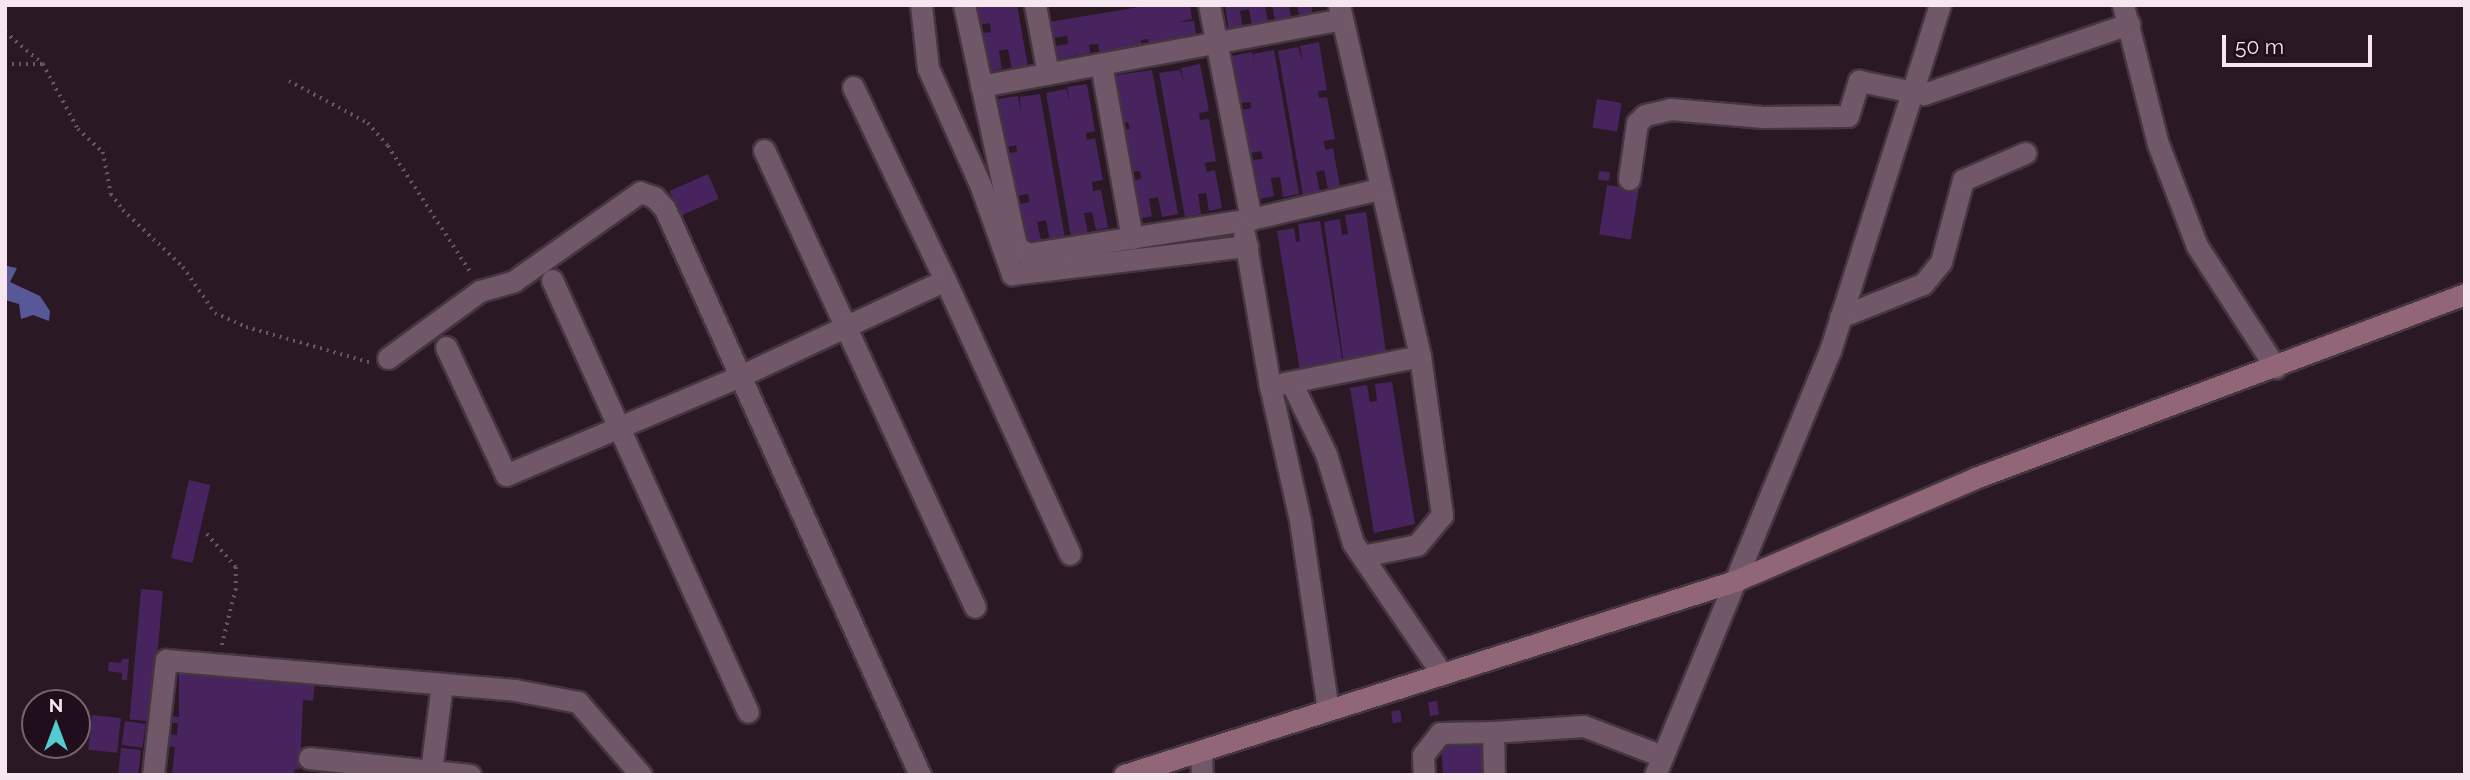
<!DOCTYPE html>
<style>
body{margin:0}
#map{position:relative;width:2470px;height:780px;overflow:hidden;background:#2b1825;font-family:Raleway,sans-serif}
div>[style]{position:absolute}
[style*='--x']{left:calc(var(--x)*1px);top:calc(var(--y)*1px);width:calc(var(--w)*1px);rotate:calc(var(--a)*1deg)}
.water>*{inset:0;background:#585798}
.building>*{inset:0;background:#47245d;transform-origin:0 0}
.path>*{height:3.5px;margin-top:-1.75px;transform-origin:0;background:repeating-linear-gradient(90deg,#685662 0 2px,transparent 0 7px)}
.roads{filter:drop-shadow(2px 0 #453540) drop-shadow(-2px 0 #453540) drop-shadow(0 2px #453540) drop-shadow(0 -2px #453540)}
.street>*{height:21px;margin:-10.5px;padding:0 10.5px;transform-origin:10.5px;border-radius:10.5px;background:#705868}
.secondary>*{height:21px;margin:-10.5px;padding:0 10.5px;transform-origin:10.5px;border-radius:10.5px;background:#916777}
span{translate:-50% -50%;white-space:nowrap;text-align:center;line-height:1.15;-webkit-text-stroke:5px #210e1c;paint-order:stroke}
.frame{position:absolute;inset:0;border:7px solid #f5e6f0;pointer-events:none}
.north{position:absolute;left:21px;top:689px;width:70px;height:70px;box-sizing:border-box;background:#210e1c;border:2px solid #766471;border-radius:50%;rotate:0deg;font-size:19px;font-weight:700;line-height:28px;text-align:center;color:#f5e6f0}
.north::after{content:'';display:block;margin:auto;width:24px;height:32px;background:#52ccd0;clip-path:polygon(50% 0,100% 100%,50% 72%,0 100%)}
.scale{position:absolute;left:2222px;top:35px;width:150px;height:32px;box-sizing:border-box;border:4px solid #f5e6f0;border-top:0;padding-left:9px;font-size:21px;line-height:24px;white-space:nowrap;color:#f5e6f0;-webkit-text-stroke:5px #210e1c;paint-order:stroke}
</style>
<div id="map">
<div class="water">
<div style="clip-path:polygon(5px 247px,7px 266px,17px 268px,10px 282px,40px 296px,50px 311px,49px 321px,33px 315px,21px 319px,19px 304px,5px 300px)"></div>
</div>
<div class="building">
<div style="clip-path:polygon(975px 5px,1017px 5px,1028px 67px,1012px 70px,1008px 49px,999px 51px,1002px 69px,988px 72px,981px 33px,991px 32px,990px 23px,979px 25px)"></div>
<div style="clip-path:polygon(1151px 5px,1190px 5px,1192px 19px,1177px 22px,1194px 21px,1197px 40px,1150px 48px,1148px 39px,1141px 40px,1142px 48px,1100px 55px,1098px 44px,1089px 45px,1090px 53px,1052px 60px,1050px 47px,1068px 44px,1067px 36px,1046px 39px,1043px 23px)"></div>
<div style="clip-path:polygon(1225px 5px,1265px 5px,1269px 27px,1253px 30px,1249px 9px,1240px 11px,1243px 29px,1229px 32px)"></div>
<div style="clip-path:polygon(1272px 5px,1289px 5px,1292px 23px,1276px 26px)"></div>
<div style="clip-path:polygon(1297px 5px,1311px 5px,1313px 17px,1300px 19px)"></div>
<div style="clip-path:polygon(1319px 42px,1327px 90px,1318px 91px,1319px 98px,1327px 97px,1335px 139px,1324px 141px,1325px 150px,1333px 148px,1340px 187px,1328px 189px,1324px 170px,1316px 172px,1320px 192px,1303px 195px,1278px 51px,1298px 47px,1303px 62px,1300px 46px)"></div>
<div style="clip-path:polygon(1274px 50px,1299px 194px,1283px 197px,1280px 177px,1271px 178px,1274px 196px,1260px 199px,1253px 160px,1263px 159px,1261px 151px,1250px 153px,1243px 110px,1251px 108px,1250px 102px,1240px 103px,1232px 56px,1252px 52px,1256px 69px,1253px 54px)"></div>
<div style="clip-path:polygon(1200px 64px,1209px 111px,1199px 113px,1200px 120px,1209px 119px,1216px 161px,1205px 163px,1207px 172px,1215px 170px,1222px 208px,1209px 211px,1206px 193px,1198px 194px,1201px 214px,1185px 217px,1159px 73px,1180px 70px,1184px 84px,1181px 68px)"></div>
<div style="clip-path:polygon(1152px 70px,1178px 214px,1162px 217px,1158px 197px,1149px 199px,1152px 216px,1138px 219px,1132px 181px,1141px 179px,1140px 171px,1129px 172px,1121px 130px,1130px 129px,1128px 122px,1119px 124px,1111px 76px)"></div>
<div style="clip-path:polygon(1087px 84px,1095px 131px,1086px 133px,1087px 140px,1095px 138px,1103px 180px,1092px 182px,1093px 191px,1101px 190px,1108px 228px,1096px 230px,1092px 212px,1084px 213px,1088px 234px,1071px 237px,1046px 93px,1066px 89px,1070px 103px,1067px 87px)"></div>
<div style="clip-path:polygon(1040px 94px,1065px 238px,1050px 241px,1046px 220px,1037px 222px,1041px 240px,1026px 242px,1020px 204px,1029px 202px,1028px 194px,1017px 196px,1009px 153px,1017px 152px,1016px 145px,1007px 147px,998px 99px,1018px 96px,1021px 112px,1020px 97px)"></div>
<div style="left:1597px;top:99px;width:25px;height:29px;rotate:9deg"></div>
<div style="left:1599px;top:171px;width:11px;height:9px;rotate:5deg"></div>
<div style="left:708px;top:174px;width:27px;height:42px;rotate:66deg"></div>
<div style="left:1607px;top:185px;width:32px;height:50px;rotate:9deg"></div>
<div style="clip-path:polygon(1366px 212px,1387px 359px,1344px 365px,1324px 222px,1340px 219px,1342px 235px,1348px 234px,1345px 215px)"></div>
<div style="clip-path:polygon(1320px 221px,1343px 365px,1300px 371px,1277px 231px,1294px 228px,1296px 242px,1300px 241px,1298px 224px)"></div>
<div style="clip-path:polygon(1392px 382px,1415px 524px,1374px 533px,1350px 388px,1367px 385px,1370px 402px,1377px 401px,1375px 384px)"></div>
<div style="left:189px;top:480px;width:22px;height:80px;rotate:13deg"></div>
<div style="left:141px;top:589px;width:22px;height:131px;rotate:5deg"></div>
<div style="clip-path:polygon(122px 659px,129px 659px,127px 680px,122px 680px,122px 673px,108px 671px,109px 662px,121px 663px)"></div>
<div style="clip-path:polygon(179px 672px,315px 684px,313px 701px,303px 700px,300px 769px,295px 769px,294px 775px,172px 775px,175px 747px,166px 746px,167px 734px,177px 735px,178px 723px,170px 723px,171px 716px,179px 717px)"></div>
<div style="left:1437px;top:701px;width:14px;height:9px;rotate:82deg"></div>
<div style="left:1400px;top:710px;width:12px;height:9px;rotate:81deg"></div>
<div style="left:92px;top:715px;width:29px;height:35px;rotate:6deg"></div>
<div style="left:125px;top:721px;width:21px;height:24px;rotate:8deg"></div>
<div style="left:1482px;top:744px;width:31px;height:41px;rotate:86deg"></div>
<div style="left:121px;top:748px;width:20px;height:27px;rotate:6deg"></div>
</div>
<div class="path">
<div style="--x:5;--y:32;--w:50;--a:40.1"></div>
<div style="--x:43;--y:64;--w:74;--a:61.7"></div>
<div style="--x:78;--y:129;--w:34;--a:43"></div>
<div style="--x:103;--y:152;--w:43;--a:79.2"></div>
<div style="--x:111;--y:194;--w:20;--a:53"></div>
<div style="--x:123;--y:210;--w:83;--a:43.5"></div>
<div style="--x:183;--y:267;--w:56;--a:55.2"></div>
<div style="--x:215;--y:313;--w:34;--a:24"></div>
<div style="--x:246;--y:327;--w:128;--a:15.9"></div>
<div style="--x:5;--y:64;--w:37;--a:0"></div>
<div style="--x:289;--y:81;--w:89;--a:28"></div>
<div style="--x:368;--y:123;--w:30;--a:49"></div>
<div style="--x:388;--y:146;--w:152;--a:56.8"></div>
<div style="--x:207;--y:534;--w:44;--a:48.7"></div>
<div style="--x:236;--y:567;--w:22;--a:90"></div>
<div style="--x:236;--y:589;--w:58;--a:104"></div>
</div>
<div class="roads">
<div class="street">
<div style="--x:921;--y:5;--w:63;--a:83.7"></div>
<div style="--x:928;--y:68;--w:127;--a:65.9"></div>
<div style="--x:980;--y:184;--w:96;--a:70.4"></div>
<div style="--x:1012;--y:274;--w:237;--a:-6.8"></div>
<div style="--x:964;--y:5;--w:247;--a:77.8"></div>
<div style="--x:1016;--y:246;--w:14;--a:36"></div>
<div style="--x:1027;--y:254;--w:227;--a:-8.9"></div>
<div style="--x:1251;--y:219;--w:218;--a:-101.1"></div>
<div style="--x:1035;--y:5;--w:70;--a:79.3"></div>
<div style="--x:1339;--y:5;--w:360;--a:77"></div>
<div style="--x:1420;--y:356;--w:161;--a:82.1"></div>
<div style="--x:1442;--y:515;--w:39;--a:130"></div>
<div style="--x:1417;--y:545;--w:56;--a:168.7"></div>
<div style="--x:2123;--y:5;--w:143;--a:75.9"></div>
<div style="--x:2158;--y:144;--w:109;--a:69.1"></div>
<div style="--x:2197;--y:246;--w:145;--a:57.1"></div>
<div style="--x:1101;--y:64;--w:177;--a:79.9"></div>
<div style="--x:981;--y:86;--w:367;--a:-10.5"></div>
<div style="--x:853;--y:87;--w:214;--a:64.5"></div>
<div style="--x:764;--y:150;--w:503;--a:65.22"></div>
<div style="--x:1629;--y:179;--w:57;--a:-81.9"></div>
<div style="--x:1637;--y:123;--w:11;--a:-45"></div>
<div style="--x:1645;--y:115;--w:26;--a:-13"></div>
<div style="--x:1670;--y:109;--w:93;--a:4.9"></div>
<div style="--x:1763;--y:117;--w:85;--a:-0.7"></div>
<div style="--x:1848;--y:116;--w:37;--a:-73"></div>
<div style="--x:1859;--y:81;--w:66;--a:11.3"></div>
<div style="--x:1924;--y:94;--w:217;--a:-18.9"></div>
<div style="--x:1251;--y:219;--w:131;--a:-13.2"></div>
<div style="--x:1244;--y:233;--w:155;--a:80.4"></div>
<div style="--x:552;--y:280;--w:474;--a:65.6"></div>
<div style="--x:1840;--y:317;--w:89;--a:-21.7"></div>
<div style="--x:1923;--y:284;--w:28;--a:-51"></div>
<div style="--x:1941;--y:262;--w:85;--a:-75"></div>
<div style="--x:1963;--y:180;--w:68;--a:-23.5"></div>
<div style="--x:446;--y:347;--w:141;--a:64.9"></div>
<div style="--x:506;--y:475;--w:254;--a:-22.9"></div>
<div style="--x:740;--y:376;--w:226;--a:-25.1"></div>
<div style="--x:945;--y:280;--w:301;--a:65.5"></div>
<div style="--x:388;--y:358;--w:114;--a:-36.1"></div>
<div style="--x:480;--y:291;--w:35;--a:-16"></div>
<div style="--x:514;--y:281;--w:154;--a:-35.2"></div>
<div style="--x:640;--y:192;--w:15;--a:20"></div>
<div style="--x:654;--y:197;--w:16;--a:47"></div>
<div style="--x:665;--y:209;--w:621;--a:65.75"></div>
<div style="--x:1291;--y:382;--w:80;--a:64.1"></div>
<div style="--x:1326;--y:454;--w:93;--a:73.1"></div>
<div style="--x:1353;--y:543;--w:158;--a:55.8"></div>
<div style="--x:1328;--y:710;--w:192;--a:-98.4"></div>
<div style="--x:1300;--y:520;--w:137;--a:-102.6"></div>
<div style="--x:1270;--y:386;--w:153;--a:-11.3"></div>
<div style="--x:1201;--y:751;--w:24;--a:88"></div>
<div style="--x:309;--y:758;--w:162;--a:6"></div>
<div style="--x:431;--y:771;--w:88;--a:-82.8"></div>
<div style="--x:153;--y:775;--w:116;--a:-83.6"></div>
<div style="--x:166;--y:660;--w:350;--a:4.9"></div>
<div style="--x:515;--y:690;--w:64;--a:10.8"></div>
<div style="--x:578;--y:702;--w:96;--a:49.2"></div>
<div style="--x:1424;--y:775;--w:20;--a:-93"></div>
<div style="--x:1423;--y:755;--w:28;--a:-52"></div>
<div style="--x:1440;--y:733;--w:53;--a:-1.1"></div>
<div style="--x:1494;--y:775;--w:43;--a:-91.3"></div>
<div style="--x:1493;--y:732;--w:91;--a:-3.8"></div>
<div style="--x:1584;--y:726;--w:84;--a:21"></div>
<div style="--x:1655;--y:775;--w:459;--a:-67.6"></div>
<div style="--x:1830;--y:351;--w:363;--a:-72.4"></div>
</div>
<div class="secondary">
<div style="--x:1124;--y:775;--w:641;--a:-17.62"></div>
<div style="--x:1735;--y:581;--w:261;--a:-23.2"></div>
<div style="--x:1975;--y:478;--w:523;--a:-20.58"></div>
</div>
</div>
<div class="frame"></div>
<div class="north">N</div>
<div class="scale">50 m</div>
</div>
